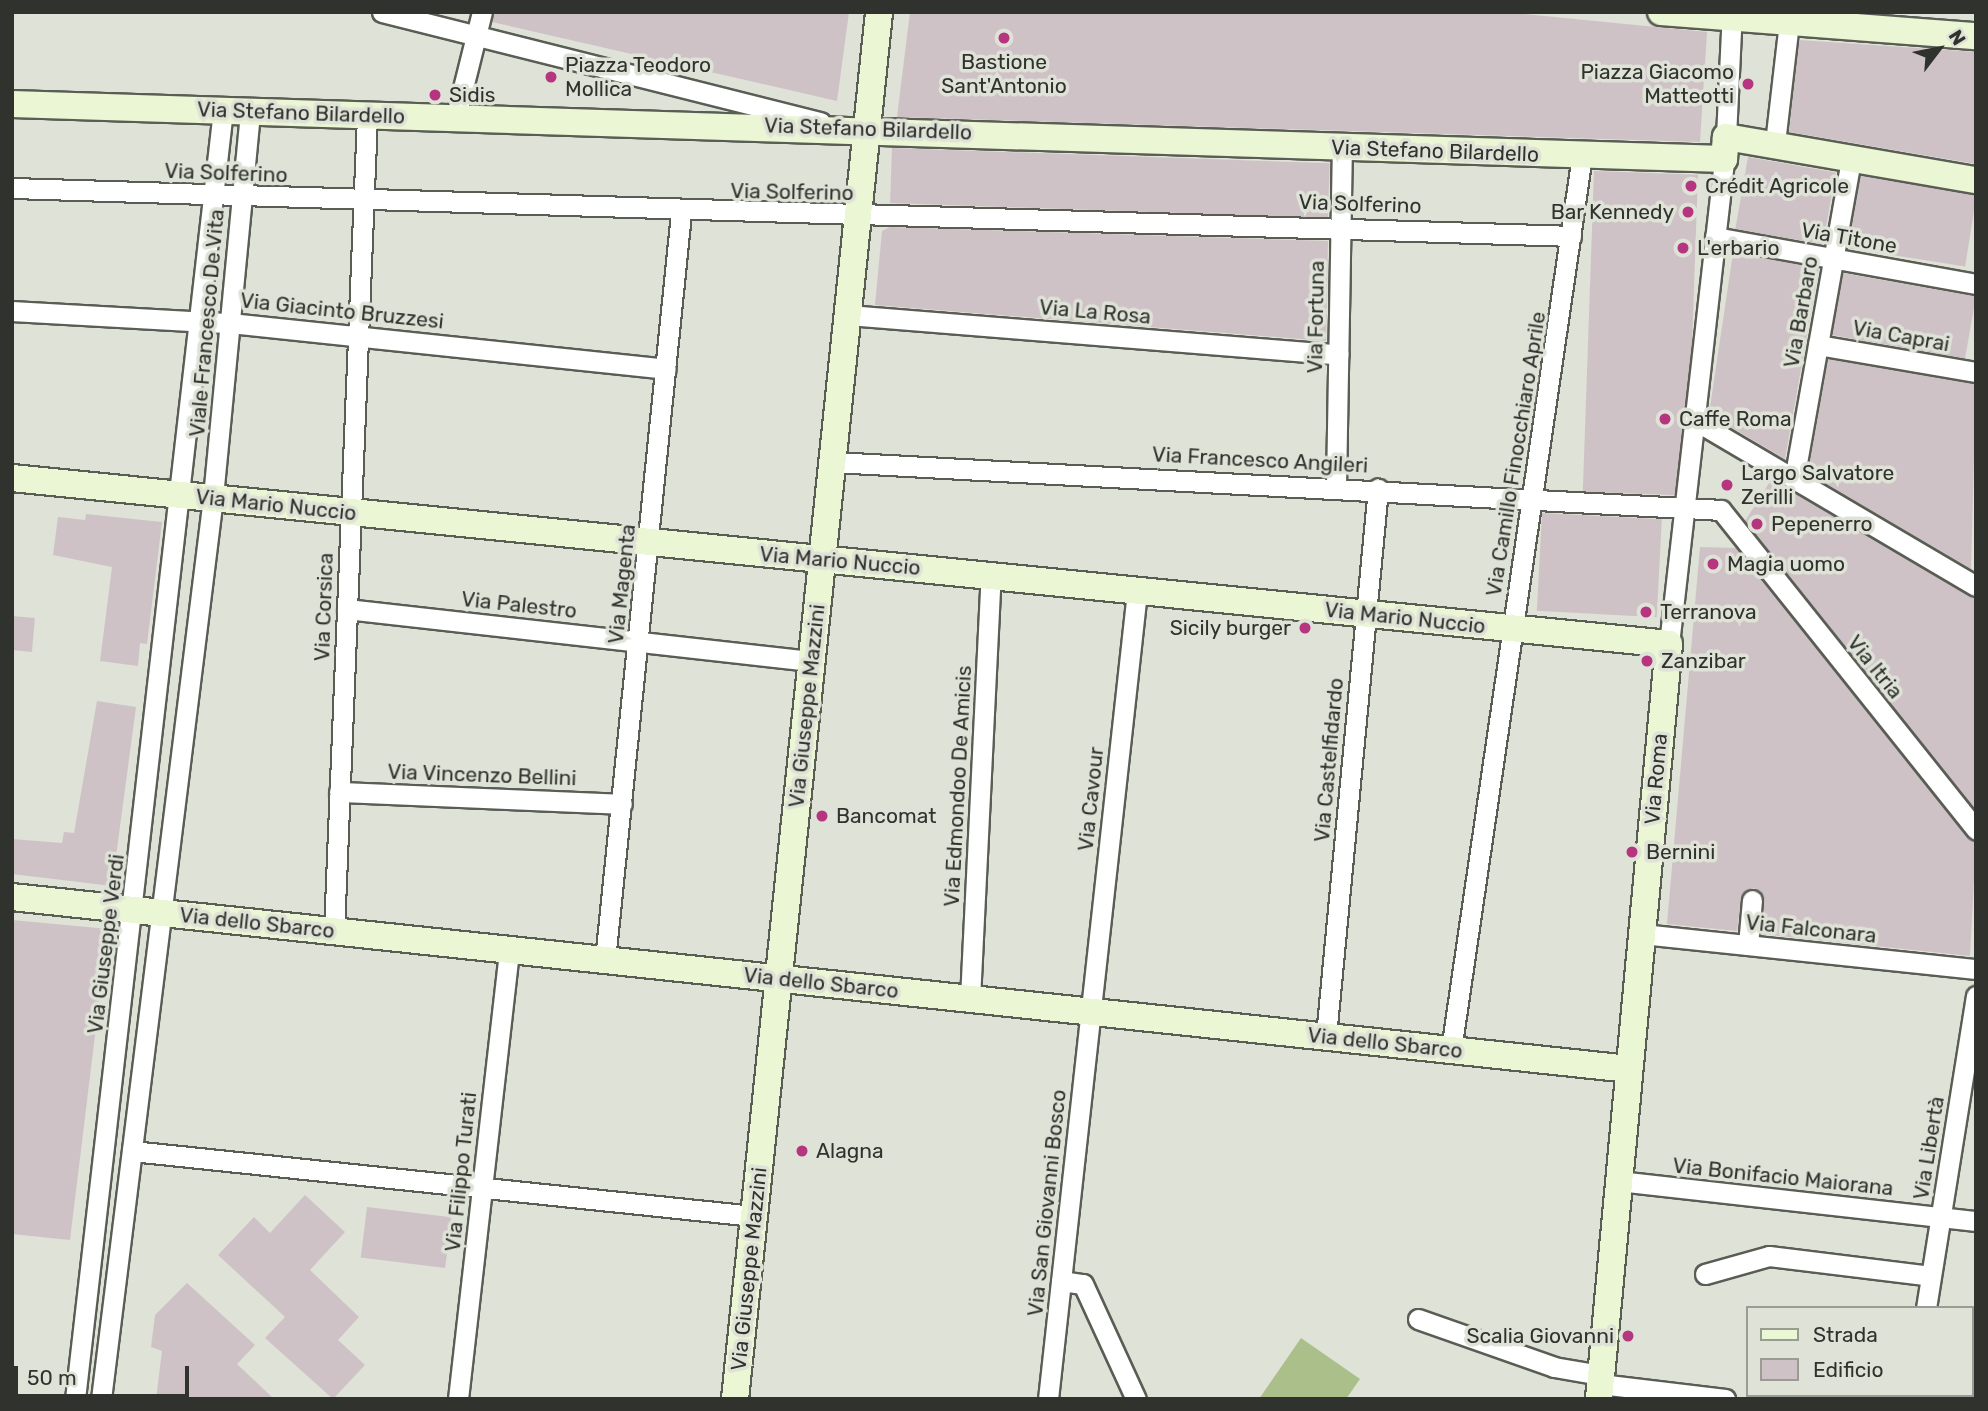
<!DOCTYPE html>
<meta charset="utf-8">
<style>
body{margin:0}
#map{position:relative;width:1988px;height:1411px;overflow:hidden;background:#dee2d7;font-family:Rubik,sans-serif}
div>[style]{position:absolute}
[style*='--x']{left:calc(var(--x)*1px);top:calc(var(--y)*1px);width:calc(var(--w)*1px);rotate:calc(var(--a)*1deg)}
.green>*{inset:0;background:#abbf8a}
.building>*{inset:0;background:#cec2c7;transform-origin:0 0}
.roads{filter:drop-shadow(2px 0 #595d54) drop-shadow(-2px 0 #595d54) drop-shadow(0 2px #595d54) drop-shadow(0 -2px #595d54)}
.street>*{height:19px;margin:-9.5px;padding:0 9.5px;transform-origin:9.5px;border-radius:9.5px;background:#fff}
.secondary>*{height:26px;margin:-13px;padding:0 13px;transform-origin:13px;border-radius:13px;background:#ebf6d4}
.dots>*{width:19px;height:19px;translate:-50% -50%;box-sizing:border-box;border:4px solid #dee2d7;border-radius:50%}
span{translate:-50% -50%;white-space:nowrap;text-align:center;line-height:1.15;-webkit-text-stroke:7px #dee2d7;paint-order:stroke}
.poi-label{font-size:21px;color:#30322d}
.left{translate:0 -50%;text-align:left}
.right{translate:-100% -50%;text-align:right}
.street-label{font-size:21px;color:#30322d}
.frame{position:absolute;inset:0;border:14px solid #30322d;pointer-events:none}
.legend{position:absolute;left:1746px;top:1306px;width:228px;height:91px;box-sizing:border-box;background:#dee2d7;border:2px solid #989c93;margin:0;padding:9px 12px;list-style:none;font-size:21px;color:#30322d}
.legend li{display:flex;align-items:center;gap:14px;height:35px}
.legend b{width:35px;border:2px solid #989c93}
.north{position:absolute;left:1904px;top:14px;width:70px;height:70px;-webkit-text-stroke:5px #dee2d7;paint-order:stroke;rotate:58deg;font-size:19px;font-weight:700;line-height:28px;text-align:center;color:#30322d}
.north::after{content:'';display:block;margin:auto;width:24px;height:32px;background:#30322d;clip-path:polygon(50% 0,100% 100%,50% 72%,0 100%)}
.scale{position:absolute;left:14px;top:1366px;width:175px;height:32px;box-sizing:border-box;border:4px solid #30322d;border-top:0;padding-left:9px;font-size:21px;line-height:24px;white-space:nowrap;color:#30322d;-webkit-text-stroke:5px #dee2d7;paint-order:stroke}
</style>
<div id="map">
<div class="green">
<div style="clip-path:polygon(1301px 1338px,1360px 1379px,1346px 1399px,1259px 1399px)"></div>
</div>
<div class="building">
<div style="clip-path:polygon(494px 12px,849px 12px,837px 101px,492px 22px)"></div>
<div style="clip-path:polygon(910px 12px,1505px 12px,1707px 32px,1700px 142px,897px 117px)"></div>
<div style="clip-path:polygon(1799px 40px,1976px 52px,1976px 164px,1789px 132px)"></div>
<div style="left:892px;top:148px;width:438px;height:55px;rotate:2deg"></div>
<div style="left:1748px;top:157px;width:89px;height:73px;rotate:10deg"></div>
<div style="left:1594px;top:171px;width:104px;height:321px;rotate:2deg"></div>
<div style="left:1860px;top:176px;width:118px;height:73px;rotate:9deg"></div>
<div style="clip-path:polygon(890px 227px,1328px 241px,1326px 341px,875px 305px,882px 231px)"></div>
<div style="clip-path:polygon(1733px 253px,1819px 268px,1785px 459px,1709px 414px)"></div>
<div style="left:1843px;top:273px;width:135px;height:63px;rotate:10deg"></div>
<div style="clip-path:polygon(1828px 359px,1976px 384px,1971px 569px,1808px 473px)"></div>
<div style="clip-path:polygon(1771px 480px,1976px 598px,1976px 810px,1745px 521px)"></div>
<div style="left:1542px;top:513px;width:120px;height:98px;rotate:3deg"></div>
<div style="clip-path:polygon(86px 514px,162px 522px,147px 644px,140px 643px,138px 666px,100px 661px,112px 567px,53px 555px,58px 517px,85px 520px)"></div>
<div style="clip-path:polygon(1700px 547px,1736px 548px,1976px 842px,1970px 956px,1761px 934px,1764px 900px,1754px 888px,1742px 894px,1737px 931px,1667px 924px)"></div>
<div style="left:12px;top:616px;width:23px;height:34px;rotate:5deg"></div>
<div style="clip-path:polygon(97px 701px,136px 707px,112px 886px,12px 874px,12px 839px,62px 843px,64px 832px,74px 833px)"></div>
<div style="clip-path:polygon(12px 920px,108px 929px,70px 1240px,12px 1234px)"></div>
<div style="clip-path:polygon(305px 1195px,345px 1232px,310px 1270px,359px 1317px,338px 1340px,365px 1365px,333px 1399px,265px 1338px,285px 1317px,218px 1255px,254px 1217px,270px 1233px)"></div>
<div style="left:367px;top:1207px;width:85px;height:51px;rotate:7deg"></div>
<div style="clip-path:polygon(187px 1283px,255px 1345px,237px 1364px,274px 1399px,156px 1399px,162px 1351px,151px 1347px,155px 1315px)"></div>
</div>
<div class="roads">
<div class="street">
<div style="--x:382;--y:12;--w:452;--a:14.1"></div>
<div style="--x:456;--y:116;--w:107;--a:-76"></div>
<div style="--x:1726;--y:137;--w:125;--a:-87.3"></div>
<div style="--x:1775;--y:143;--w:122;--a:-83.4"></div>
<div style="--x:12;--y:188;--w:1560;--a:1.76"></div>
<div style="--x:1715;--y:237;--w:265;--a:10.2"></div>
<div style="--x:12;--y:311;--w:218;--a:3.2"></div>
<div style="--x:230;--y:323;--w:438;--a:6"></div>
<div style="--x:848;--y:315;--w:492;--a:4.6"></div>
<div style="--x:1818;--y:345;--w:160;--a:9.7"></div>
<div style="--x:1694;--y:420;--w:327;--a:30.5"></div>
<div style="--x:833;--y:462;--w:889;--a:3.09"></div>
<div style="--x:1721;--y:510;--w:409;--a:51.4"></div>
<div style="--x:1795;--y:474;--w:320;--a:-79.9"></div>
<div style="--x:1336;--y:486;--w:337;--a:-89"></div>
<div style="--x:347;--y:609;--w:468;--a:6.4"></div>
<div style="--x:1669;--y:644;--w:488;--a:-83.5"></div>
<div style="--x:339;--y:792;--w:283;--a:2.4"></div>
<div style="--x:334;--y:931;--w:816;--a:-87.68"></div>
<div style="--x:1642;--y:934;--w:336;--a:6"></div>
<div style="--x:1748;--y:945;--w:45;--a:-84.9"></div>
<div style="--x:605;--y:960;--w:751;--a:-84.19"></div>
<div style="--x:970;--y:999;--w:424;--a:-87.2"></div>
<div style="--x:1326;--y:1036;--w:550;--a:-84.58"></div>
<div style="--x:1451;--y:1050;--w:905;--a:-81.67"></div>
<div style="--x:132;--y:1151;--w:625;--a:5.97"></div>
<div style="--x:1619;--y:1181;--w:359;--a:6.4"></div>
<div style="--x:1705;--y:1274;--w:66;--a:-15.7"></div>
<div style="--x:1769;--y:1256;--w:163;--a:7"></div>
<div style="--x:1061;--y:1281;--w:22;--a:8"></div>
<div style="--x:1083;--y:1284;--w:127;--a:65.3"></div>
<div style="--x:1926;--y:1308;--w:316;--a:-80.9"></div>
<div style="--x:1418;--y:1319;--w:144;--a:19.4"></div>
<div style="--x:1554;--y:1367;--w:48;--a:9.7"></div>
<div style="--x:1600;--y:1384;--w:126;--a:6.8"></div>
<div style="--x:75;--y:1399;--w:1296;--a:-83.45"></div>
<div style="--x:101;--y:1399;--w:909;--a:-82.92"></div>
<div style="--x:213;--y:497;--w:388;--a:-84.5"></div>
<div style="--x:458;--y:1399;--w:452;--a:-83.5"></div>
<div style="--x:1048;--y:1399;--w:813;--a:-83.71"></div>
<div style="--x:1911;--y:1399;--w:4;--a:-76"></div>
</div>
<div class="secondary">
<div style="--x:1661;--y:12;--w:316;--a:4.4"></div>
<div style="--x:12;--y:104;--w:1713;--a:1.84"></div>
<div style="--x:1724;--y:159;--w:22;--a:-85"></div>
<div style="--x:1726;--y:137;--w:254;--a:9.8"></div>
<div style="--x:12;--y:478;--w:1665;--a:5.72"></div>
<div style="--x:1669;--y:644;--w:758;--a:95.3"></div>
<div style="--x:12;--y:897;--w:1626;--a:6.07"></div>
<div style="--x:735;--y:1399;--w:1394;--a:-84.07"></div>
</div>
</div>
<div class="dots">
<div style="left:1004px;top:38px;background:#b6357f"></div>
<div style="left:551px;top:77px;background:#b6357f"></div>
<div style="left:1748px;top:84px;background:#b6357f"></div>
<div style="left:435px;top:95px;background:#b6357f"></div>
<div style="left:1691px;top:186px;background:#b6357f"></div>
<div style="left:1688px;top:212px;background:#b6357f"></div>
<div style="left:1683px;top:248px;background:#b6357f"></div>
<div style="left:1665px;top:419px;background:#b6357f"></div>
<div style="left:1727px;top:485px;background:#b6357f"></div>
<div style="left:1757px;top:524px;background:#b6357f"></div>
<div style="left:1713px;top:564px;background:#b6357f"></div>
<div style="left:1646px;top:612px;background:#b6357f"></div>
<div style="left:1305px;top:628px;background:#b6357f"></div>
<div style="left:1647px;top:661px;background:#b6357f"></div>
<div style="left:822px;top:816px;background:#b6357f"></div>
<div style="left:1632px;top:852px;background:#b6357f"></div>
<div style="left:802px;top:1151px;background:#b6357f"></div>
<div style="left:1628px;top:1336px;background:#b6357f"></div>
</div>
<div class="poi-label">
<span style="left:1004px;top:74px">Bastione<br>Sant'Antonio</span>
<span class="left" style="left:565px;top:77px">Piazza Teodoro<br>Mollica</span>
<span class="right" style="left:1734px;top:84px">Piazza Giacomo<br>Matteotti</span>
<span class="left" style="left:449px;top:95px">Sidis</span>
<span class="left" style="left:1705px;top:186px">Crédit Agricole</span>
<span class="right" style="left:1674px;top:212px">Bar Kennedy</span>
<span class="left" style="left:1697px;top:248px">L'erbario</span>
<span class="left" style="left:1679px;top:419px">Caffe Roma</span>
<span class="left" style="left:1741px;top:485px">Largo Salvatore<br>Zerilli</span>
<span class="left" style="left:1771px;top:524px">Pepenerro</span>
<span class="left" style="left:1727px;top:564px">Magia uomo</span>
<span class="left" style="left:1660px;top:612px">Terranova</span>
<span class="right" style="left:1291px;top:628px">Sicily burger</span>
<span class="left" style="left:1661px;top:661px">Zanzibar</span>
<span class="left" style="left:836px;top:816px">Bancomat</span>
<span class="left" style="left:1646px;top:852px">Bernini</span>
<span class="left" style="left:816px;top:1151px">Alagna</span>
<span class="right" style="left:1614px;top:1336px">Scalia Giovanni</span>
</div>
<div class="street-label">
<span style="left:301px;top:113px;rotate:2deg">Via Stefano Bilardello</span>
<span style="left:868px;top:129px;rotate:2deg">Via Stefano Bilardello</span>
<span style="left:1435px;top:151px;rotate:2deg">Via Stefano Bilardello</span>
<span style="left:226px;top:173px;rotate:2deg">Via Solferino</span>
<span style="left:792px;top:192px;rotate:1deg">Via Solferino</span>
<span style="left:1360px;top:204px;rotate:2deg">Via Solferino</span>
<span style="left:1849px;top:238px;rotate:10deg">Via Titone</span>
<span style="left:342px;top:311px;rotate:6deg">Via Giacinto Bruzzesi</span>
<span style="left:1095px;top:312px;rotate:5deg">Via La Rosa</span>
<span style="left:1801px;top:312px;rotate:-80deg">Via Barbaro</span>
<span style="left:1316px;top:317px;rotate:-89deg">Via Fortuna</span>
<span style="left:207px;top:323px;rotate:-85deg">Viale Francesco De Vita</span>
<span style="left:1901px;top:336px;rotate:10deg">Via Caprai</span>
<span style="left:1516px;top:454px;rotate:-81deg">Via Camillo Finocchiaro Aprile</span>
<span style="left:1260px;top:460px;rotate:3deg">Via Francesco Angileri</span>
<span style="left:276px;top:505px;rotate:6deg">Via Mario Nuccio</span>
<span style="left:840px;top:561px;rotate:5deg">Via Mario Nuccio</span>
<span style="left:622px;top:584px;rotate:-84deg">Via Magenta</span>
<span style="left:519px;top:605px;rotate:6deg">Via Palestro</span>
<span style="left:324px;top:607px;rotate:-88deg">Via Corsica</span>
<span style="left:1405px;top:618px;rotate:6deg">Via Mario Nuccio</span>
<span style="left:1875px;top:667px;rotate:51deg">Via Itria</span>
<span style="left:807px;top:706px;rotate:-84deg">Via Giuseppe Mazzini</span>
<span style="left:1329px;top:760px;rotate:-85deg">Via Castelfidardo</span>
<span style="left:482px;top:775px;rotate:2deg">Via Vincenzo Bellini</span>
<span style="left:1656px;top:779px;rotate:-85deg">Via Roma</span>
<span style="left:958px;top:786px;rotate:-87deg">Via Edmondoo De Amicis</span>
<span style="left:1091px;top:799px;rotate:-84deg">Via Cavour</span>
<span style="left:257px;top:923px;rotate:6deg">Via dello Sbarco</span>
<span style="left:1811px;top:929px;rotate:6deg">Via Falconara</span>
<span style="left:106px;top:944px;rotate:-83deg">Via Giuseppe Verdi</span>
<span style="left:821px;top:983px;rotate:6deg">Via dello Sbarco</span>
<span style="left:1385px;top:1043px;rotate:6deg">Via dello Sbarco</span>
<span style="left:1929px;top:1148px;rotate:-81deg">Via Libertà</span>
<span style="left:461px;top:1172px;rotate:-84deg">Via Filippo Turati</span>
<span style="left:1783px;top:1177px;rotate:6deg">Via Bonifacio Maiorana</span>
<span style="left:1047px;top:1203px;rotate:-84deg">Via San Giovanni Bosco</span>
<span style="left:749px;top:1269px;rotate:-84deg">Via Giuseppe Mazzini</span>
</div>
<div class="frame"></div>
<ul class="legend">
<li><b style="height:9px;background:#ebf6d4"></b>Strada</li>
<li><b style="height:19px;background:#cec2c7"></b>Edificio</li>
</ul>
<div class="north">N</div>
<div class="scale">50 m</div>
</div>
